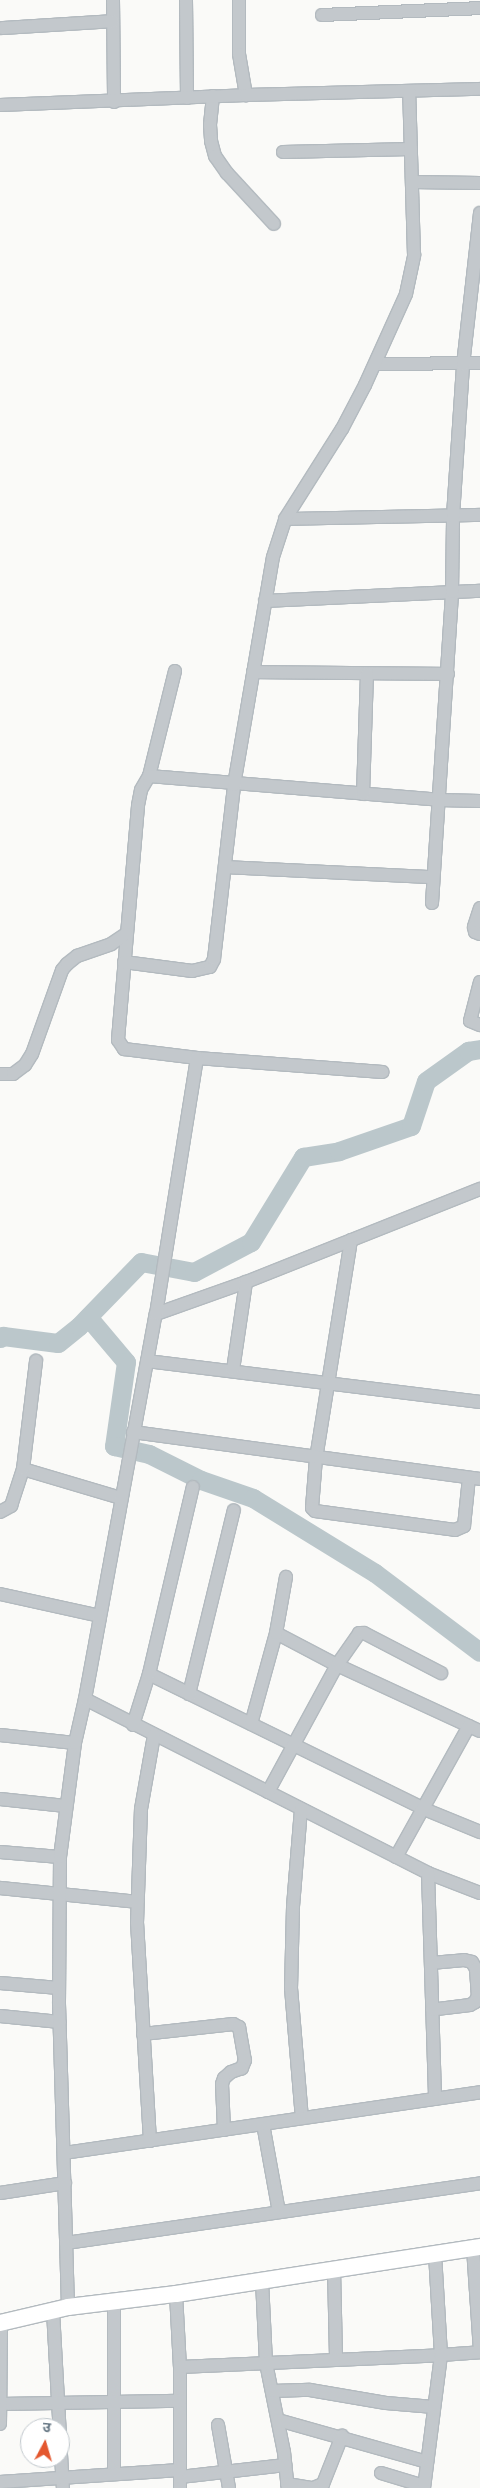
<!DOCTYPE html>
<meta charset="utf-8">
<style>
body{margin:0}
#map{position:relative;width:480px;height:2488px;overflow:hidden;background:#fafaf8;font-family:Overpass,"Noto Sans Devanagari",sans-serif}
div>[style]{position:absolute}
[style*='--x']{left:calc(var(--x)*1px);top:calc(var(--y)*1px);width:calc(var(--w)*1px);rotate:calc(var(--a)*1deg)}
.river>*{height:19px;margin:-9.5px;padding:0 9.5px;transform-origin:9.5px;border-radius:9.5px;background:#bbc7cb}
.roads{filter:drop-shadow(1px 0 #b3babf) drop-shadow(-1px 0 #b3babf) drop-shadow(0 1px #b3babf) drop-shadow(0 -1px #b3babf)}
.minor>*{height:12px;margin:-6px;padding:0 6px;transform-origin:6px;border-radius:6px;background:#c3c8cc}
.secondary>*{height:16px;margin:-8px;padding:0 8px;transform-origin:8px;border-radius:8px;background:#fff}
span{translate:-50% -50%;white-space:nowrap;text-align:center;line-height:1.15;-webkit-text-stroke:5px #fff;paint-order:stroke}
.north{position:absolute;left:20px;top:2418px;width:50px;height:50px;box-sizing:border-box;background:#fff;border:1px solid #c1c8cd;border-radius:50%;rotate:6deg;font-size:14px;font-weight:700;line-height:20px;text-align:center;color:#657683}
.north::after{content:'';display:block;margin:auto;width:18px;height:22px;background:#e4572e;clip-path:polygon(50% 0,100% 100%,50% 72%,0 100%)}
</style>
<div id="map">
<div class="river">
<div style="--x:88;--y:1317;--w:59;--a:49.8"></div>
<div style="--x:126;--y:1362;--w:85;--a:98.1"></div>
<div style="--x:114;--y:1446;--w:36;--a:13"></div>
<div style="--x:149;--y:1454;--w:58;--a:26.6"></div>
<div style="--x:201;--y:1480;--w:55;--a:19.1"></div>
<div style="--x:253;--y:1498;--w:143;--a:31.6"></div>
<div style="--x:375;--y:1573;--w:131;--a:37"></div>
<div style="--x:0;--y:1338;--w:4;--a:-34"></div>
<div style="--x:3;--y:1336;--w:55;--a:7.3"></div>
<div style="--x:58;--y:1343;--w:27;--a:-39"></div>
<div style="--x:79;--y:1326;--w:89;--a:-45.9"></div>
<div style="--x:141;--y:1262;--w:54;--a:10.7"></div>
<div style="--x:194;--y:1272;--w:64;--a:-27.8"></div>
<div style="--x:251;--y:1242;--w:100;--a:-58.5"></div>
<div style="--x:303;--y:1157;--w:36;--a:-9"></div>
<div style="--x:339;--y:1151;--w:76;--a:-19.1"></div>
<div style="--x:411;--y:1126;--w:47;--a:-71.6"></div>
<div style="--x:426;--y:1081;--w:52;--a:-35.5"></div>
<div style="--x:468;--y:1051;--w:12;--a:-9"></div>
</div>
<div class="roads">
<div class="minor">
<div style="--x:113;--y:0;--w:102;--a:89.4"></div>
<div style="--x:186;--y:0;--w:98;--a:89.4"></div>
<div style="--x:239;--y:0;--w:54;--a:90"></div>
<div style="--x:239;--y:54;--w:42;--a:80.3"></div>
<div style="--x:322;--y:15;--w:158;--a:-2.5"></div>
<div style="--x:2;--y:28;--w:111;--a:-3.6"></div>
<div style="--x:213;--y:96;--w:29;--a:96"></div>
<div style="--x:210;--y:125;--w:16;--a:86"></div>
<div style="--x:211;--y:141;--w:16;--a:75"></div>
<div style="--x:215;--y:156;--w:21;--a:55"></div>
<div style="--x:227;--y:173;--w:69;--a:47.3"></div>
<div style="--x:0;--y:105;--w:246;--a:-2.3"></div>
<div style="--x:246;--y:95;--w:234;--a:-1.5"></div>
<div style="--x:283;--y:152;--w:128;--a:-1.3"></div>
<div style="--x:412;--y:182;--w:68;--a:0.8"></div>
<div style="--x:375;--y:364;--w:105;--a:-0.5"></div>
<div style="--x:285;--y:519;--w:195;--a:-1.2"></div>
<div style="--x:265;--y:601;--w:215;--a:-2.7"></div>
<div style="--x:175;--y:671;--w:108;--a:103.9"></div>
<div style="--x:149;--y:776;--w:16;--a:120"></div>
<div style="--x:141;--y:790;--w:16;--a:101"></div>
<div style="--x:138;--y:806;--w:235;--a:94.9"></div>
<div style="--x:118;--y:1040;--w:11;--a:56"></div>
<div style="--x:124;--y:1049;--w:74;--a:7"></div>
<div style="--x:197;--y:1058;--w:186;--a:4.3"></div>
<div style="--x:253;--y:672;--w:195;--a:0.6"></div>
<div style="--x:149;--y:776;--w:291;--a:4.7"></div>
<div style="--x:439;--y:800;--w:41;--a:1.4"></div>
<div style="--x:363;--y:794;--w:120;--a:-88.1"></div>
<div style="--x:225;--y:867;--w:208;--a:2.8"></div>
<div style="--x:432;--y:903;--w:312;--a:-86.3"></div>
<div style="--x:452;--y:592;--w:76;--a:-89.2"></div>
<div style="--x:453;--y:516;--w:151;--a:-86.2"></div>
<div style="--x:463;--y:365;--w:153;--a:-83.6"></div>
<div style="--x:480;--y:908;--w:20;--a:108"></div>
<div style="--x:474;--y:927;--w:5;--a:79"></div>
<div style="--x:475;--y:932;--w:5;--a:22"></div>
<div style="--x:124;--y:962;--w:69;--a:7.5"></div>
<div style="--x:192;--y:971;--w:18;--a:-13"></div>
<div style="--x:210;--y:967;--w:9;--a:-63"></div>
<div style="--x:214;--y:959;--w:175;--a:-83.4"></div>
<div style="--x:234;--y:785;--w:231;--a:-80.3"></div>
<div style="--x:273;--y:557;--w:40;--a:-72"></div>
<div style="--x:285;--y:519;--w:107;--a:-57.7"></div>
<div style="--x:342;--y:429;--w:50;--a:-62.4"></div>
<div style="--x:365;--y:385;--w:100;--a:-65.7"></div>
<div style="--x:406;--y:294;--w:40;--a:-78"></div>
<div style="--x:414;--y:255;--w:164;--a:-91.7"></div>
<div style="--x:480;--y:982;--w:40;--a:104.4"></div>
<div style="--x:470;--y:1021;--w:11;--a:22"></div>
<div style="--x:0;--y:1074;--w:13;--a:0"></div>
<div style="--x:13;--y:1074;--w:15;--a:-37"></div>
<div style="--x:25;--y:1065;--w:13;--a:-58"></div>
<div style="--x:32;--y:1054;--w:89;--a:-70.3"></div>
<div style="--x:62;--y:970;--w:8;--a:-50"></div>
<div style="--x:67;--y:964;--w:13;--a:-39"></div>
<div style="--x:77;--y:956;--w:36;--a:-19"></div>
<div style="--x:111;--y:944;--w:18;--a:-34"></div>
<div style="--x:351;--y:1240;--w:221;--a:99.1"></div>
<div style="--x:316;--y:1458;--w:50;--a:94.6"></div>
<div style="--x:312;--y:1508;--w:4;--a:45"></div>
<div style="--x:315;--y:1511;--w:141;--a:7.7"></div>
<div style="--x:455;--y:1530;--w:10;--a:-24"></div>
<div style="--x:464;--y:1526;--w:48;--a:-84.1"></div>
<div style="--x:156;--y:1314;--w:96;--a:-19.6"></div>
<div style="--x:246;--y:1282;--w:252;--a:-21.7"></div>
<div style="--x:147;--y:1361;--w:336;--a:7"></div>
<div style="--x:233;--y:1370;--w:89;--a:-81.6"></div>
<div style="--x:133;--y:1432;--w:350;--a:7.7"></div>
<div style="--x:23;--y:1469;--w:102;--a:16.5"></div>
<div style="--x:0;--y:1512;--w:13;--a:-29"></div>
<div style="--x:11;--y:1506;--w:39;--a:-72"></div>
<div style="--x:23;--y:1469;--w:109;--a:-83.1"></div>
<div style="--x:0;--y:1594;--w:102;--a:12.4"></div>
<div style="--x:276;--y:1633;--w:69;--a:27.7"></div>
<div style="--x:337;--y:1665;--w:157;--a:24.8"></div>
<div style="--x:149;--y:1674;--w:306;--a:26.1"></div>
<div style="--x:424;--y:1809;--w:61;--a:22.3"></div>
<div style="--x:189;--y:1694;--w:189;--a:-76.3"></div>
<div style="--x:85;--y:1699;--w:385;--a:26.9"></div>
<div style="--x:428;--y:1873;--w:56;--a:21"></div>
<div style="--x:251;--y:1724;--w:94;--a:-74.6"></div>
<div style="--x:276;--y:1633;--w:57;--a:-79.9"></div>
<div style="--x:133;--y:1725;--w:53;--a:-72.6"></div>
<div style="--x:149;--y:1674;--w:192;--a:-76.8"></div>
<div style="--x:0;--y:1735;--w:75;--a:6.1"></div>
<div style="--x:268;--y:1792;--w:145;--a:-61.5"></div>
<div style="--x:337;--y:1665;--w:39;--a:-55"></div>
<div style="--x:359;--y:1633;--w:5;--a:0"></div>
<div style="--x:364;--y:1633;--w:87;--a:27.5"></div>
<div style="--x:0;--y:1799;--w:66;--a:6.1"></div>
<div style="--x:301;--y:1809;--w:98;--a:94.7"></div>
<div style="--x:293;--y:1907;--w:81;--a:91.4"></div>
<div style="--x:291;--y:1988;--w:130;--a:85.2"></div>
<div style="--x:0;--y:1852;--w:60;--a:4.8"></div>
<div style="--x:396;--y:1857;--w:150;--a:-60.9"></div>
<div style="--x:428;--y:1873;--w:226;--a:88.2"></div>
<div style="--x:0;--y:1888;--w:138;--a:5.8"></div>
<div style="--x:431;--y:1963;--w:33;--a:-5"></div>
<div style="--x:464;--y:1960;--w:8;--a:14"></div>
<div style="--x:472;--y:1962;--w:8;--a:60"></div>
<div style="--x:476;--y:1969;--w:27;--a:86"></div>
<div style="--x:478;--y:1996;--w:7;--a:117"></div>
<div style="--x:475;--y:2002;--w:6;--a:149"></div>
<div style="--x:470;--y:2005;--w:38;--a:173"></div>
<div style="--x:0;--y:1983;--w:59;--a:4.8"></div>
<div style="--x:0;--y:2016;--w:60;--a:5.7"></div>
<div style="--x:143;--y:2034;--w:91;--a:-6.3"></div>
<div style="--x:233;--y:2024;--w:7;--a:27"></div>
<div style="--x:239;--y:2027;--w:34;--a:80"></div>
<div style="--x:245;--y:2060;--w:9;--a:111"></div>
<div style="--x:242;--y:2068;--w:12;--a:160"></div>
<div style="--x:231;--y:2072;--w:9;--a:139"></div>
<div style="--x:224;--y:2078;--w:6;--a:108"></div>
<div style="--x:222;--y:2084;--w:46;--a:87.5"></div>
<div style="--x:263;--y:2124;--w:89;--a:79.7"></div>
<div style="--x:150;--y:2141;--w:218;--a:-93.4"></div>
<div style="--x:137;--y:1923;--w:114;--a:-88"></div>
<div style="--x:141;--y:1809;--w:75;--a:-80"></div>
<div style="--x:64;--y:2153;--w:420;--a:-8.3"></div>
<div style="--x:0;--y:2193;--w:66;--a:-8.7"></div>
<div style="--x:66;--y:2243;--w:418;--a:-8.2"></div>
<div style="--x:473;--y:2248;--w:104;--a:86.1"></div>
<div style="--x:334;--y:2269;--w:91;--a:88.7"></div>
<div style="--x:262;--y:2281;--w:82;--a:87.2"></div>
<div style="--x:266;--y:2363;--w:91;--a:78.6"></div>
<div style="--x:284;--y:2452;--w:36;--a:84"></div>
<div style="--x:176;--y:2294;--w:73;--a:86.9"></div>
<div style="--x:180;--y:2367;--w:121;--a:90"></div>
<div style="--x:114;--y:2301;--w:173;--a:90"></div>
<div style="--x:68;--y:2307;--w:305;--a:-91.7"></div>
<div style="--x:59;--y:2002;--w:145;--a:-89.6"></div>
<div style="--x:60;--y:1857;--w:115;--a:-82.5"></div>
<div style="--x:75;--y:1743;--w:45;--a:-77.2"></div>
<div style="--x:85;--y:1699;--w:391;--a:-79.6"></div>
<div style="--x:156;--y:1314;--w:259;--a:-80.9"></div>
<div style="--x:53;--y:2311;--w:177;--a:86.8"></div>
<div style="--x:180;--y:2367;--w:261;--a:-2.6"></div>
<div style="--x:441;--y:2355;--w:102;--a:-93.4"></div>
<div style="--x:272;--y:2391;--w:38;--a:-2"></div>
<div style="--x:310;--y:2390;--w:77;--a:9.7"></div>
<div style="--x:386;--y:2403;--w:48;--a:4.8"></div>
<div style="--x:0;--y:2404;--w:180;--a:-1"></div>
<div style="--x:278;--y:2420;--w:155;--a:15.7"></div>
<div style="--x:0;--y:2424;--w:101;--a:-89.4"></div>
<div style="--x:218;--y:2425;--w:64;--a:80.1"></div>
<div style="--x:381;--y:2473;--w:45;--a:16.8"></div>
<div style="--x:180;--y:2477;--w:106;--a:-6.5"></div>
<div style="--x:0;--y:2482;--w:180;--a:-3.8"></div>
<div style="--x:287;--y:2484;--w:26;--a:9"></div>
<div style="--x:313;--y:2488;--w:11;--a:-22"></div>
<div style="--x:323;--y:2484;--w:52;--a:-68.4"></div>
<div style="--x:424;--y:2488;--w:134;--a:-82.7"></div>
<div style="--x:441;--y:2355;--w:39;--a:-4"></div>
</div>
<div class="secondary">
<div style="--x:0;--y:2323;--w:70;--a:-13.2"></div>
<div style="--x:68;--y:2307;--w:109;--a:-6.9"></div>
<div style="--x:176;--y:2294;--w:308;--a:-8.8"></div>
</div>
</div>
<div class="north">उ</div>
</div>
